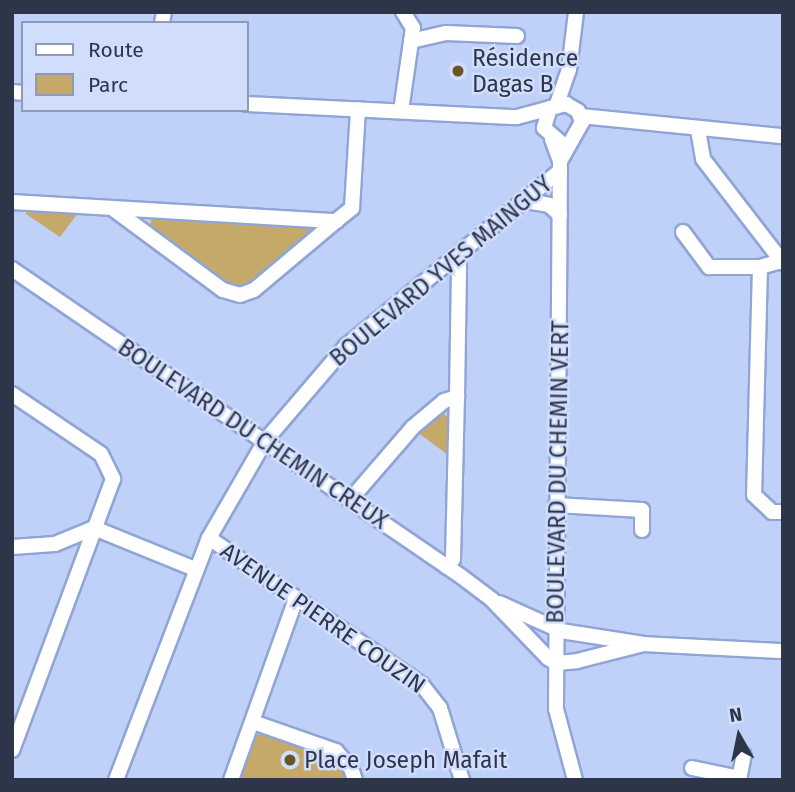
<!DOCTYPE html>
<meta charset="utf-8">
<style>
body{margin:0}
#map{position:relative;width:795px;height:792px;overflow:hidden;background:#bfd0f9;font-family:"Fira Sans",sans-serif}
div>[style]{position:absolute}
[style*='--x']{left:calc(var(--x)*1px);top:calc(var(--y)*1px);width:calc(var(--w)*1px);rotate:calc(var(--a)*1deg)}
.green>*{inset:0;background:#c5a969}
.roads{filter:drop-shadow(2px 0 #90a5d5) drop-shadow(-2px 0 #90a5d5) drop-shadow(0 2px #90a5d5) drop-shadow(0 -2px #90a5d5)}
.minor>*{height:14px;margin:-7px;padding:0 7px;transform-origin:7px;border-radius:7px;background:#fff}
.dots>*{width:19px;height:19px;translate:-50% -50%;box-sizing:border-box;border:4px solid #d0ddfc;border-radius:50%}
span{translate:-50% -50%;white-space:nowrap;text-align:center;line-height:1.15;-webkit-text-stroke:5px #d0ddfc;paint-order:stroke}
.poi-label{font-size:23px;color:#2d3549}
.left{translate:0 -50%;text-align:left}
.street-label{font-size:23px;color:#2d3549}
.frame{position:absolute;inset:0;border:14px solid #2d3549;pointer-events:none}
.legend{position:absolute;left:21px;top:21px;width:228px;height:91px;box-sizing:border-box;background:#d0ddfc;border:2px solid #8f9ab4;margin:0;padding:9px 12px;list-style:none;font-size:21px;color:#2d3549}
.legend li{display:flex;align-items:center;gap:14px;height:35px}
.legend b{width:35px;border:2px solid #8f9ab4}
.north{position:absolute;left:704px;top:701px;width:70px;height:70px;-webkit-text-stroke:5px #d0ddfc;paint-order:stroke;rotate:351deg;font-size:19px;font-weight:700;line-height:28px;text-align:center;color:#2d3549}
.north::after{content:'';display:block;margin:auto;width:24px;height:32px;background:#2d3549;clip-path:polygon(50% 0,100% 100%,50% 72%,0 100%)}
</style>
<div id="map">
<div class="green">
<div style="clip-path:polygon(27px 206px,78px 213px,60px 237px,26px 214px)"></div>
<div style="clip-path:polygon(152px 217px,307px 226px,312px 232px,250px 285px,230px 285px,149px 229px)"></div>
<div style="clip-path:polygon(444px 414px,452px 420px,448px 455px,417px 432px,435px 415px)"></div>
<div style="clip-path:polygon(265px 732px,323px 753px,339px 763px,348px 780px,238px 780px,253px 737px)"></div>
</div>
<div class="roads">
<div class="minor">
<div style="--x:162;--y:23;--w:11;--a:-80"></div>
<div style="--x:411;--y:41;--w:36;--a:-13"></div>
<div style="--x:446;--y:33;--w:71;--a:2.4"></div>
<div style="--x:12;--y:92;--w:11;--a:5"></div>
<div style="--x:247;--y:104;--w:270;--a:2.8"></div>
<div style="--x:517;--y:117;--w:51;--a:-14.9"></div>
<div style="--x:566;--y:104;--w:14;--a:30"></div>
<div style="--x:578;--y:111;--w:12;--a:70"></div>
<div style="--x:582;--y:122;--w:45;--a:119.4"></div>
<div style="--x:557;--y:104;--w:36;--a:-71"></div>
<div style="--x:569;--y:70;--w:58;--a:-83.1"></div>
<div style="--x:550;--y:108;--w:21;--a:107"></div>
<div style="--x:544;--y:128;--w:21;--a:41"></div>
<div style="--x:401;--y:111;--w:84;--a:-81.8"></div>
<div style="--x:413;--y:28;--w:19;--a:-122"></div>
<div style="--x:581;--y:116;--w:203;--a:5.7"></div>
<div style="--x:698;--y:130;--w:29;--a:80"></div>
<div style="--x:703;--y:159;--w:131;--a:52.4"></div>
<div style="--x:552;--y:139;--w:23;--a:70"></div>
<div style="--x:560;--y:161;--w:548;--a:90.42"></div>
<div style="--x:556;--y:709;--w:73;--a:75"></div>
<div style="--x:525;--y:201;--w:24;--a:9"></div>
<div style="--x:549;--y:205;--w:15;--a:42"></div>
<div style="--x:12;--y:202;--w:325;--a:3.4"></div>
<div style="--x:336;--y:221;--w:21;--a:-39"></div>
<div style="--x:352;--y:208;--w:99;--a:-86.5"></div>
<div style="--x:112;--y:208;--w:138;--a:36.5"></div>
<div style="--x:223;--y:290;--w:18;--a:16"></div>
<div style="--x:240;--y:295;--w:15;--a:-20"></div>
<div style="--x:254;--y:290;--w:107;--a:-40.1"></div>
<div style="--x:683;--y:232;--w:44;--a:53.4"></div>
<div style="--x:709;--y:267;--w:51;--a:0"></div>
<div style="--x:760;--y:267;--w:22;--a:-16"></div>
<div style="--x:760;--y:267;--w:228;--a:91.5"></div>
<div style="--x:754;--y:495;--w:25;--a:43"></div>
<div style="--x:772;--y:512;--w:11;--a:0"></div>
<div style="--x:12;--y:269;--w:545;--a:34.39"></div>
<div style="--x:462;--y:577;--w:38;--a:37"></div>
<div style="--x:492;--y:600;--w:81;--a:46"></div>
<div style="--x:548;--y:658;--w:9;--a:32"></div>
<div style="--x:556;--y:663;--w:21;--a:-5"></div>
<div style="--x:577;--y:661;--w:69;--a:-14.2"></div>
<div style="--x:12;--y:394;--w:107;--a:34"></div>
<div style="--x:101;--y:454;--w:28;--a:64"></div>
<div style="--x:113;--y:479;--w:289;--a:110.4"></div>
<div style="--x:350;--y:500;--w:96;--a:-49.2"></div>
<div style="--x:413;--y:427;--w:40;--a:-40"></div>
<div style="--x:444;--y:401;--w:14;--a:-17"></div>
<div style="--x:556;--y:505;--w:86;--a:3.3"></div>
<div style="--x:642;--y:510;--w:20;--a:90"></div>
<div style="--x:209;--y:538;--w:259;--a:34.6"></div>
<div style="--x:422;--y:685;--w:29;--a:52"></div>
<div style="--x:440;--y:708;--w:75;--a:73"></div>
<div style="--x:12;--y:547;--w:43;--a:-4"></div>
<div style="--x:55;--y:544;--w:42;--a:-22.3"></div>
<div style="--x:94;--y:528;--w:109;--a:22.1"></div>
<div style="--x:447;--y:567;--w:10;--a:-53"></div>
<div style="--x:453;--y:559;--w:162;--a:-88.6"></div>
<div style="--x:457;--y:397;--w:132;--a:-89.1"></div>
<div style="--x:459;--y:265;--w:9;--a:-117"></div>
<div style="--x:499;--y:603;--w:68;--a:24.3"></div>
<div style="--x:561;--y:631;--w:84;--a:8.9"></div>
<div style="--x:644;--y:644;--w:139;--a:2.9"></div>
<div style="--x:253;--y:722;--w:88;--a:19.3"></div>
<div style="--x:336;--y:751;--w:23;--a:49"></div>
<div style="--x:351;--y:768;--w:13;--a:72"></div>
<div style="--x:692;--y:768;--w:49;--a:11.8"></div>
<div style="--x:116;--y:780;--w:259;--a:-69"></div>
<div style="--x:209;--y:538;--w:112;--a:-60"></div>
<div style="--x:265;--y:441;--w:125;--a:-49.5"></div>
<div style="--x:346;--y:346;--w:276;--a:-39.3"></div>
<div style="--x:231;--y:780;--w:193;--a:-70.3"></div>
<div style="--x:739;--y:780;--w:25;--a:-79"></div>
</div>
</div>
<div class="dots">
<div style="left:458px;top:71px;background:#6a5524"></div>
<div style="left:290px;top:760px;background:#6a5524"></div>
</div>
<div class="poi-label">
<span class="left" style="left:472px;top:71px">Résidence<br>Dagas B</span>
<span class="left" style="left:304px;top:760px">Place Joseph Mafait</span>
</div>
<div class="street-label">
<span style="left:441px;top:271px;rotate:-40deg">BOULEVARD YVES MAINGUY</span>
<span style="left:253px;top:434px;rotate:34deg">BOULEVARD DU CHEMIN CREUX</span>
<span style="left:558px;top:472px;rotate:-89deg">BOULEVARD DU CHEMIN VERT</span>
<span style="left:323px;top:618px;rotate:35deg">AVENUE PIERRE COUZIN</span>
</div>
<div class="frame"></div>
<ul class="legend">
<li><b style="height:9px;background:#fff"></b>Route</li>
<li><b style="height:19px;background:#c5a969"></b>Parc</li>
</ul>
<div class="north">N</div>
</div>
